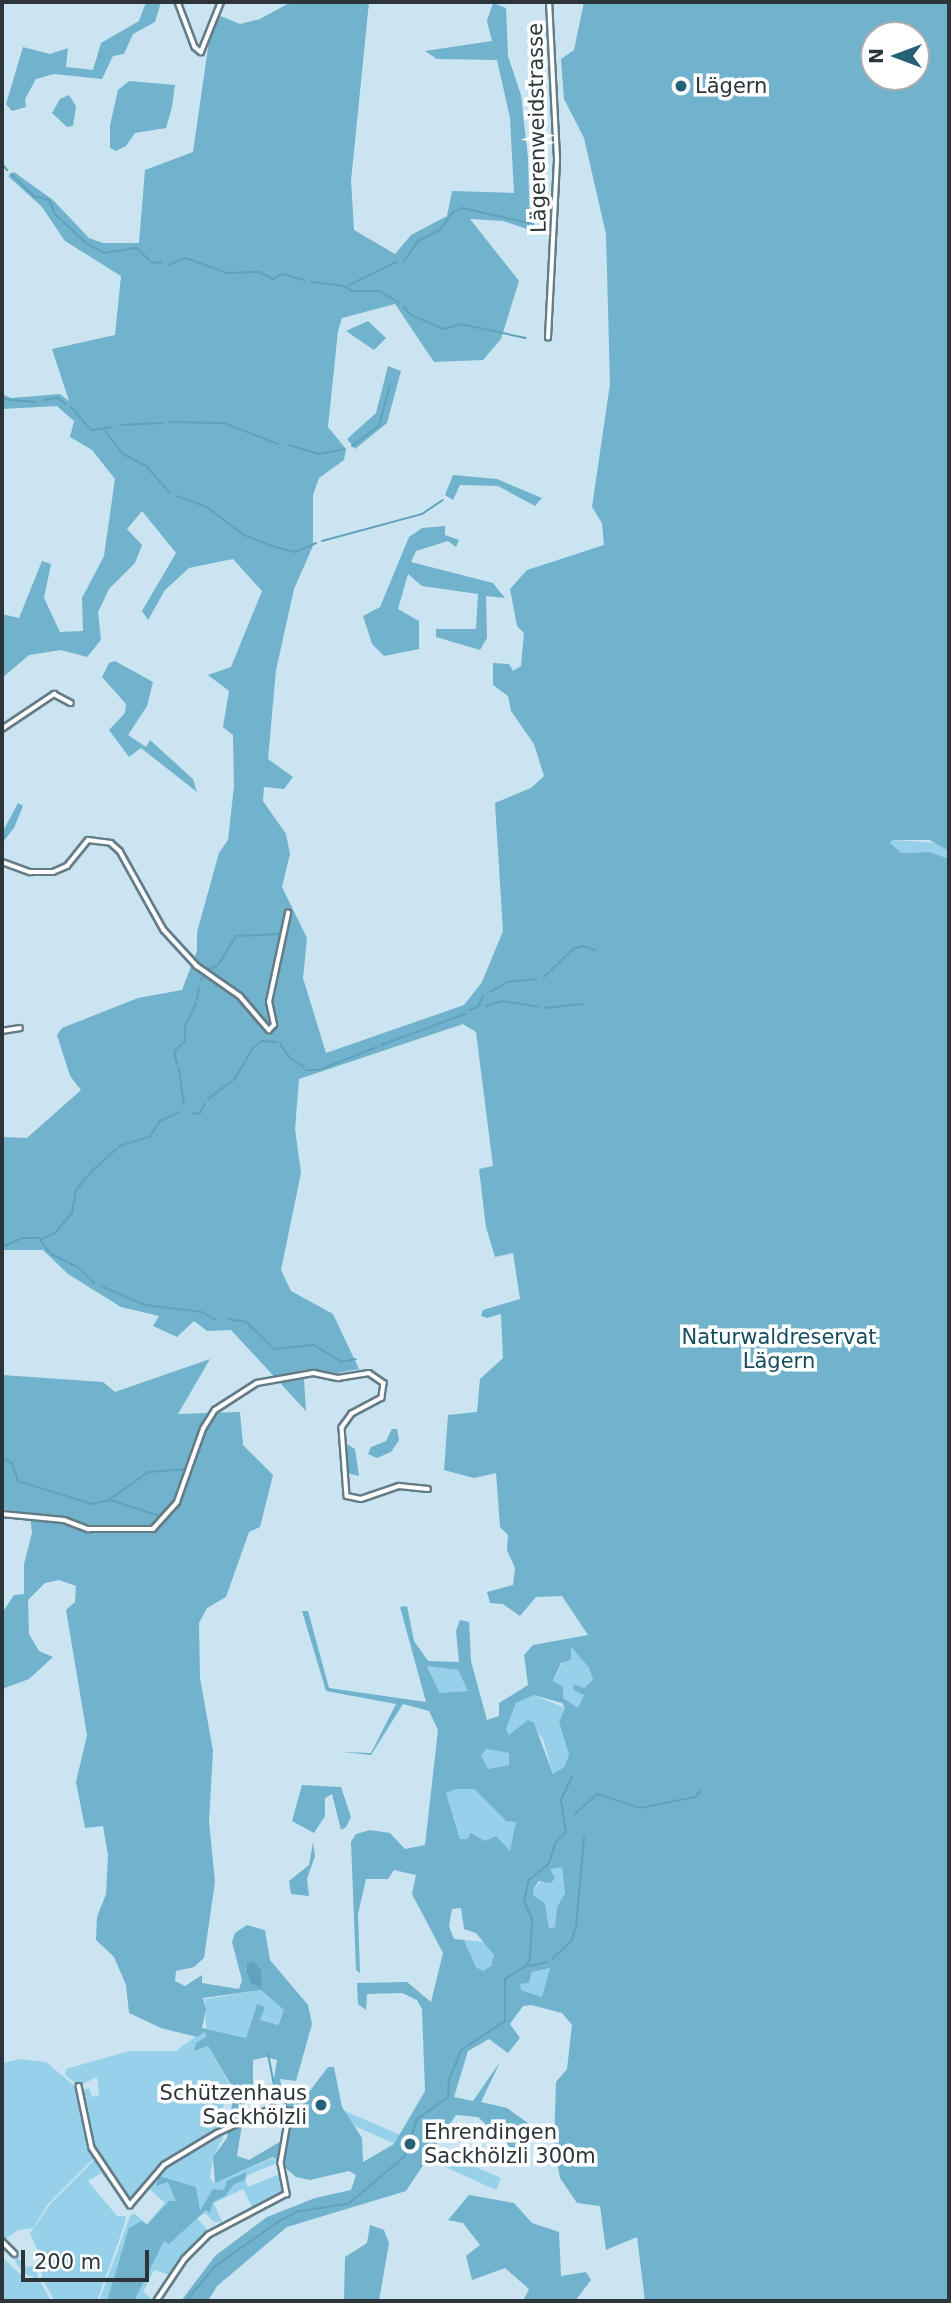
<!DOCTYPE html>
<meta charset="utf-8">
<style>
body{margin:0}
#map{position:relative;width:951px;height:2303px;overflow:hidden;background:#cae5f1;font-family:"DejaVu Sans",sans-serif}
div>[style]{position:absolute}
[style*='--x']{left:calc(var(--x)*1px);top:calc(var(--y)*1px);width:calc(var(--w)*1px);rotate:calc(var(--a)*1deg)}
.green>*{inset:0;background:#97d1e9}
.forest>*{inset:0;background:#71b2cc}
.water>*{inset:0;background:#60a1bb}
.stream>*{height:2px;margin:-1px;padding:0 1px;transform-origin:1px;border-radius:1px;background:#60a1bb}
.roads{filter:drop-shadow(2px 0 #647c86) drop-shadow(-2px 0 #647c86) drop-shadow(0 2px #647c86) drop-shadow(0 -2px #647c86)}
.minor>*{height:3.5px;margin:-1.75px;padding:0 1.75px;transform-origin:1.75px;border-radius:1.75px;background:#fff}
.dots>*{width:19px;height:19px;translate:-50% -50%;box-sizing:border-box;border:4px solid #fff;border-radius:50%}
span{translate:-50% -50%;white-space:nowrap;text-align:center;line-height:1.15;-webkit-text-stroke:7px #fff;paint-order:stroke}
.poi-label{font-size:21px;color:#2b353a}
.left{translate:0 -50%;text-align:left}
.right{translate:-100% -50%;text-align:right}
.street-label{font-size:21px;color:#2b353a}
.park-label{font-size:21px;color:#144b5e}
.frame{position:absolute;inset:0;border:4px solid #2b353a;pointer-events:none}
.north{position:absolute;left:860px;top:21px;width:70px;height:70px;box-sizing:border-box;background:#fff;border:2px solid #aaaeb0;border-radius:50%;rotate:270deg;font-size:19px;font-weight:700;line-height:28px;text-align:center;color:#2b353a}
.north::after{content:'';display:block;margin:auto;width:24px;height:32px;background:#246278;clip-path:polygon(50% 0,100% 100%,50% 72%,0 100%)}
.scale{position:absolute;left:21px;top:2250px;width:128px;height:32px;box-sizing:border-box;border:4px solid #2b353a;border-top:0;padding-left:9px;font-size:21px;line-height:24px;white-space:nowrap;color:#2b353a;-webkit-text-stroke:5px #fff;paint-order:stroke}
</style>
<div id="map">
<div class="green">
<div style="clip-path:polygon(893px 840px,941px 843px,949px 851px,949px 859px,930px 852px,901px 853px,890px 844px)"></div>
<div style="clip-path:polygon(570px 1646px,589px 1668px,593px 1681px,584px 1688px,573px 1684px,584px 1695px,578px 1708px,563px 1698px,553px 1682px)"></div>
<div style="clip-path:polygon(427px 1665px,458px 1670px,468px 1691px,440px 1693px)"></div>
<div style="clip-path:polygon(534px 1695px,565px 1708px,559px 1722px,569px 1755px,564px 1767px,553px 1774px,543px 1739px,528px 1721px,509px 1735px,506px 1729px,516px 1703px)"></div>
<div style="clip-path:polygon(486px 1749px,510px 1753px,509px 1765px,488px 1769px,480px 1756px)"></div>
<div style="clip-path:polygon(456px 1789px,474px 1789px,506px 1821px,517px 1821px,510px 1852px,485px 1841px,460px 1839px,446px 1793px)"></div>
<div style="clip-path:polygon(562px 1866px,565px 1893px,557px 1907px,555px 1927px,549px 1928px,545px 1903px,534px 1897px,533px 1889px,551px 1873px,550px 1869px)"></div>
<div style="clip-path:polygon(464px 1940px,485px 1942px,494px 1955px,491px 1966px,483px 1971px,476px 1967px)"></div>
<div style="clip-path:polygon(550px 1968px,551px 1980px,542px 1997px,521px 1990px,519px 1984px,529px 1983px,532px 1972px)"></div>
<div style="clip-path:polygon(261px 1990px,284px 2010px,277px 2025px,259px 2020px,257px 2005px,246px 2038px,206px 2029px,205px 1999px)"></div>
<div style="clip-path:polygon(203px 2031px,207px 2036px,198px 2050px,208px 2046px,230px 2085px,215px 2133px,163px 2165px,129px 2203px,92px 2146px,82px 2108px,80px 2091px,89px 2088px,92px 2097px,99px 2095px,97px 2077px,79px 2086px,65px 2075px,66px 2069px,129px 2051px,176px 2051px)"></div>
<div style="clip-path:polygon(20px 2059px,46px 2062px,78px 2089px,80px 2114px,95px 2157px,48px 2204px,33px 2228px,18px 2230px,4px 2240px,2px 2063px)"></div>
<div style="clip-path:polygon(326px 2103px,501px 2178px,496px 2190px,322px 2111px)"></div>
<div style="clip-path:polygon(227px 2129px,213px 2158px,210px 2178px,214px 2183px,273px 2158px,277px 2163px,248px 2175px,245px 2180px,248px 2187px,280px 2174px,282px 2194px,253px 2209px,243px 2189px,214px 2203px,222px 2222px,214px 2222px,205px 2213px,197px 2218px,210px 2233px,169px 2280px,170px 2275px,154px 2270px,143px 2292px,154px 2301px,99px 2301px,130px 2216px,134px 2213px,147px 2224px,165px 2203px,148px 2188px,164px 2167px)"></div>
<div style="clip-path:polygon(95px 2159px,117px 2191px,101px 2173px,88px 2181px,117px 2216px,126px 2216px,124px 2226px,97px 2301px,55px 2301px,42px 2279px,41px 2258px,30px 2233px,51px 2203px)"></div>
<div style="clip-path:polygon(14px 2254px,26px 2267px,36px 2265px,38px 2279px,23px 2273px,11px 2255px)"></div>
<div style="clip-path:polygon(2px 2257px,28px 2281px,41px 2283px,51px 2301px,2px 2301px)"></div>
</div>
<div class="forest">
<div style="clip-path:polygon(146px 2px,161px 2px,155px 22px,133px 34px,124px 54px,113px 56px,102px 79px,54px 74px,36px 79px,25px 99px,26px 107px,12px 111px,6px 104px,23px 47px,50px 54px,68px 48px,66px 67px,93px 70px,101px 43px,139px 21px)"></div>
<div style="clip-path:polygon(evenodd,291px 2px,369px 2px,351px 181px,354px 230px,395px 254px,411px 235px,447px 216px,452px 191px,514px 193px,510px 118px,497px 60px,437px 59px,425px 51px,492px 41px,487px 21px,493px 3px,506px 8px,508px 56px,521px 95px,528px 158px,530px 230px,503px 221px,470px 219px,519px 281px,501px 339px,483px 360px,434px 362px,395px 304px,342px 318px,338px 331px,328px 427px,346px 449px,344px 460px,319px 478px,313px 495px,313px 546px,294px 589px,276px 670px,268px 759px,293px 777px,284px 789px,264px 787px,263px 801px,286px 834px,290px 854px,282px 887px,307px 938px,303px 978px,326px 1053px,464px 1005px,482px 982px,503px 931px,495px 803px,531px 788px,544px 776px,534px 744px,511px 711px,508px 696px,493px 685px,493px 663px,509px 664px,513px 671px,521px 666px,524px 633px,517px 626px,510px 589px,527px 570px,604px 545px,602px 523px,592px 507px,610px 384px,606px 234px,584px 138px,564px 99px,561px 59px,574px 50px,584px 2px,949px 2px,949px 851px,930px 840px,893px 840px,890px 843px,901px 853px,930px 852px,949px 859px,949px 2301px,645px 2301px,637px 2237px,606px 2250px,600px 2206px,577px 2203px,560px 2178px,554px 2145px,556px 2082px,567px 2069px,572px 2025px,562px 2013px,531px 2005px,523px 2006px,510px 2024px,520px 2038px,508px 2053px,489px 2039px,468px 2051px,454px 2097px,473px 2101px,500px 2062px,481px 2102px,507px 2108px,535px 2128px,527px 2151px,514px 2151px,478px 2117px,456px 2115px,406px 2191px,287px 2227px,217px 2286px,208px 2301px,181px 2301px,215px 2256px,267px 2217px,315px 2198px,351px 2190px,356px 2175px,349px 2171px,310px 2180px,296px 2177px,273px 2157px,215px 2183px,213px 2157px,227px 2138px,234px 2090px,208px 2046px,194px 2051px,196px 2043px,207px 2036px,204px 2032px,197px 2037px,161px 2028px,129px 2013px,126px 1985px,114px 1957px,96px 1940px,97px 1917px,106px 1894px,108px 1855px,103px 1826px,85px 1828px,76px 1782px,87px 1735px,66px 1610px,75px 1602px,76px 1586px,59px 1580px,45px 1583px,28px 1600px,29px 1634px,39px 1651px,53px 1657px,29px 1679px,2px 1689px,2px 1613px,14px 1595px,24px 1594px,24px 1564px,32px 1533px,30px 1514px,2px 1509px,2px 1375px,103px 1382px,115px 1392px,210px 1359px,178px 1414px,240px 1412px,243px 1445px,273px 1475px,260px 1527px,249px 1532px,226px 1597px,207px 1608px,199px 1623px,200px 1678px,213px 1751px,209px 1821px,215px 1882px,204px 1958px,194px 1967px,176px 1971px,175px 1981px,185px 1986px,202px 1975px,202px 1983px,239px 1989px,242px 1980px,232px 1942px,235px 1933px,247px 1925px,265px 1930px,270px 1960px,308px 2005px,312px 2024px,296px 2081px,280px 2079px,282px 2089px,290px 2092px,293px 2100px,303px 2100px,328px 2067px,334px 2067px,342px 2107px,362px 2138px,363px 2162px,394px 2144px,425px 2091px,422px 2009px,417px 2000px,402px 1993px,367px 1994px,366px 2010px,358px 2004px,357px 1983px,407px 1982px,431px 2002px,443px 1953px,412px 1894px,416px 1875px,394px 1870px,388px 1879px,366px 1879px,358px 1914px,360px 1973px,356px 1970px,351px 1842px,356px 1834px,370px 1830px,390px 1833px,405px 1849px,425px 1845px,438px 1730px,429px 1711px,403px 1704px,371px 1755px,342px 1752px,371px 1753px,396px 1704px,326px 1691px,302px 1611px,308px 1611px,329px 1688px,426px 1702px,400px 1607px,407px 1606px,414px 1641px,428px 1661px,459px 1662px,456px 1631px,460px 1620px,469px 1622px,471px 1661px,487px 1720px,499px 1716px,499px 1703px,528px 1685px,524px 1655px,533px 1645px,588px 1635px,562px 1596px,536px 1597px,520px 1616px,503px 1604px,490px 1603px,487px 1592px,513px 1585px,515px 1568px,507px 1550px,508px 1535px,500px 1527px,496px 1473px,474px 1478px,444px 1470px,448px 1415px,477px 1412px,480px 1379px,503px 1358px,501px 1314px,487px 1318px,481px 1316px,483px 1310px,520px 1299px,513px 1253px,495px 1257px,486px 1227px,479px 1169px,493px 1166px,476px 1032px,463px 1024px,299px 1079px,295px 1129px,301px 1173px,281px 1270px,291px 1291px,333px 1314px,359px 1369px,304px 1379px,306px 1411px,231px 1330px,207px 1331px,194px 1321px,177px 1337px,153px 1326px,159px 1316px,121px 1307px,68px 1274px,43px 1250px,2px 1250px,2px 1137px,27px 1138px,81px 1090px,70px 1076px,57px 1035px,62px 1028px,138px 998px,182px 990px,197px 951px,197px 932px,219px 853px,228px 840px,234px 786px,233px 735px,223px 727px,229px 691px,208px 675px,231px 667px,262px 591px,233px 559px,189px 568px,165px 590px,148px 620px,142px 611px,176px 553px,142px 511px,127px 529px,142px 545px,135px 563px,109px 589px,98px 612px,101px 640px,87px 657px,61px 650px,29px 655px,2px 678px,2px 614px,19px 618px,42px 561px,51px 564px,44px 598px,60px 632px,83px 631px,82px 598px,104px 556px,115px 479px,92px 450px,70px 437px,74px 421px,57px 406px,2px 409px,2px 394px,11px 398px,60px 394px,69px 401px,52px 349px,115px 335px,121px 276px,65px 241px,42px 207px,8px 176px,14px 172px,53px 200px,89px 238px,103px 243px,139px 243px,145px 170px,193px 152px,212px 20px,218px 15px,240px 24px,260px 19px,291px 2px,874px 35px,916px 35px,916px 77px,874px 77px,874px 35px,291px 2px,571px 1647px,589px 1668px,593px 1680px,584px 1688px,573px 1684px,574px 1690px,584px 1695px,578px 1708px,563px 1698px,563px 1687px,553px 1681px,561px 1663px,571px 1660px,571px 1647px,291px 2px,427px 1666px,458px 1670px,468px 1691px,440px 1693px,427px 1666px,291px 2px,534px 1695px,562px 1703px,565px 1708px,559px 1722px,569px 1755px,564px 1767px,553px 1774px,534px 1723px,528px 1720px,509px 1735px,506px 1729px,516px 1703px,534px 1695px,291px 2px,486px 1749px,509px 1753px,509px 1765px,488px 1769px,481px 1756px,486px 1749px,291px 2px,456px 1789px,474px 1789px,506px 1821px,516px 1822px,510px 1851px,496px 1836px,485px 1841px,471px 1833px,467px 1839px,460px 1839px,446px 1793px,456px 1789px,291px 2px,562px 1867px,565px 1893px,557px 1907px,555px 1927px,549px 1928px,545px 1903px,534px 1896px,533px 1889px,539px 1881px,551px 1883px,555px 1878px,550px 1869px,562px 1867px,291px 2px,461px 1908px,464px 1929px,476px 1933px,494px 1955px,491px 1966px,483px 1971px,476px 1967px,464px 1940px,454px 1939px,449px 1926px,452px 1909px,461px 1908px,291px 2px,550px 1968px,542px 1997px,521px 1990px,520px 1984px,529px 1983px,532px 1972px,550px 1968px,291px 2px,261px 1990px,284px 2010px,278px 2025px,260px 2020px,265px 2007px,257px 2004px,246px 2038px,202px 2028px,206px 2009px,203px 1998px,261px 1990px,291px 2px,266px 2057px,277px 2060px,272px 2090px,291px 2114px,283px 2140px,249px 2160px,237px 2156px,246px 2100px,253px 2092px,253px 2060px,266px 2057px)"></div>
<div style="clip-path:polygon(129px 81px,175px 85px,172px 107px,166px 128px,135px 133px,126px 146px,116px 151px,110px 148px,110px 125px,118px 90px)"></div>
<div style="clip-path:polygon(69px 95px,76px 106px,73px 126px,67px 127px,52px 113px,60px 99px)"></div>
<div style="clip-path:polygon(368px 321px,386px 338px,374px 350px,346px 331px)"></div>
<div style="clip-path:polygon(388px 366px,401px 371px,387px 423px,355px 449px,347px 439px,376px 413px)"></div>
<div style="clip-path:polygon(453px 475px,497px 479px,542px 498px,535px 506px,498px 486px,460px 485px,453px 500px,445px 495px)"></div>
<div style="clip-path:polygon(445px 526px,445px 535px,459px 540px,456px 547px,448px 541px,416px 551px,411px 562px,493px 583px,505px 598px,486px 596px,487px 638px,480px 650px,436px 637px,436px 629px,476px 629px,478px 594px,422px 586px,408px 574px,398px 609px,419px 621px,419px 649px,384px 656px,372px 644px,363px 616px,380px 607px,409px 537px,422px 528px)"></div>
<div style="clip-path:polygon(115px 661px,153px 682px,147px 706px,128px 735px,146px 747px,150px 740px,193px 779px,197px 792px,141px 748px,129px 757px,109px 730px,125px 713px,126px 704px,102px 677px,109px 663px)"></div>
<div style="clip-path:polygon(18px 803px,23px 806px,14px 828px,2px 843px,2px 833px)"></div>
<div style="clip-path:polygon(392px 1429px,397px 1429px,399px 1440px,391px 1452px,377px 1458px,368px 1454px,371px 1447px,386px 1441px)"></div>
<div style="clip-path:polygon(345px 1443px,355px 1449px,359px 1476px,346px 1473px)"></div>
<div style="clip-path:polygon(302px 1785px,341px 1787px,351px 1817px,346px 1827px,341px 1830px,332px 1794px,325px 1798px,325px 1816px,314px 1833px,292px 1821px)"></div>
<div style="clip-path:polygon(313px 1842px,315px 1856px,307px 1879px,309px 1896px,291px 1894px,289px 1881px,309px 1865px)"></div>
<div style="clip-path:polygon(246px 2172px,245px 2180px,234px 2184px,225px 2196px,213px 2202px,210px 2213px,206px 2210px,169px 2244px,164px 2241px,134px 2301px,107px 2301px,129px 2228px,142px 2221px,147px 2225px,169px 2201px,176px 2201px,168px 2182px,156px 2186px,159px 2176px,196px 2187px,200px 2211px,213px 2189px,224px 2190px,227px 2181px)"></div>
<div style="clip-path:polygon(469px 2195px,514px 2203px,532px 2223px,559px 2232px,561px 2276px,586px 2272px,591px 2280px,575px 2301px,523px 2301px,529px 2289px,505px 2268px,472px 2280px,466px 2256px,480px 2245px,463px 2223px,448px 2220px)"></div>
<div style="clip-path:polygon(370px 2225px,384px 2230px,389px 2243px,379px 2301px,344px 2301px,345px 2257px,367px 2243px)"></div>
</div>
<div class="water">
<div style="clip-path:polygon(253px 1961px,261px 1970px,261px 1988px,251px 1983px,247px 1973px,247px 1963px)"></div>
</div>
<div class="stream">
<div style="--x:2;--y:164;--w:8;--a:50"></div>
<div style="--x:11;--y:174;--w:32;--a:44"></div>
<div style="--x:34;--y:196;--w:16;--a:15"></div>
<div style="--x:49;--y:200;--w:15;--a:67"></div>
<div style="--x:55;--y:214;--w:42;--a:43.1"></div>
<div style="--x:86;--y:243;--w:21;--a:29"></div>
<div style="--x:104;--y:253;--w:33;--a:-9"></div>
<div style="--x:137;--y:248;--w:20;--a:45"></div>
<div style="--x:151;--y:262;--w:10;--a:6"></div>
<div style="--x:404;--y:261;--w:24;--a:-55"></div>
<div style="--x:418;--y:241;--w:25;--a:-27"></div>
<div style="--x:440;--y:230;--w:22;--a:-54"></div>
<div style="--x:453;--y:212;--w:10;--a:-24"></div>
<div style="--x:462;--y:208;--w:73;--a:12.7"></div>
<div style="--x:168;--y:265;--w:19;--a:-21"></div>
<div style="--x:186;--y:258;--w:44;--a:20.1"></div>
<div style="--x:227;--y:273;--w:32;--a:-2"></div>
<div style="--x:259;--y:272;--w:16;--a:27"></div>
<div style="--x:273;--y:279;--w:10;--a:-29"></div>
<div style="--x:282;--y:274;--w:24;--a:15"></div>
<div style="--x:312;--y:282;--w:31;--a:7"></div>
<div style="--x:343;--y:286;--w:10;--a:29"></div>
<div style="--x:352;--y:291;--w:28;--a:0"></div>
<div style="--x:380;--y:291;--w:22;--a:32"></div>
<div style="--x:347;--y:286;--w:55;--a:-26.1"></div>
<div style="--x:404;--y:307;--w:11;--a:49"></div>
<div style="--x:411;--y:315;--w:36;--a:23"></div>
<div style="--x:444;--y:329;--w:18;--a:-16"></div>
<div style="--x:461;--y:324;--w:66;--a:12.2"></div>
<div style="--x:2;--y:399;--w:34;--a:5"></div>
<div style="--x:43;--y:400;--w:14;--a:-8"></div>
<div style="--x:57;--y:398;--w:11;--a:34"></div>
<div style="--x:71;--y:407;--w:30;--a:49"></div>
<div style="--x:91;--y:430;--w:22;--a:-8"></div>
<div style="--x:170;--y:422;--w:54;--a:1.1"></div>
<div style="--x:224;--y:423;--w:58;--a:21.3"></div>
<div style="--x:122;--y:425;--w:40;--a:-2.9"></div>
<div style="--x:105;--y:431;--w:29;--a:52"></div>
<div style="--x:123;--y:454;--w:27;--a:28"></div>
<div style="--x:147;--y:467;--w:35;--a:49"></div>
<div style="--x:289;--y:445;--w:31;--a:17"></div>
<div style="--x:319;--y:454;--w:26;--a:-11"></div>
<div style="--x:352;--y:446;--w:34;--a:-37"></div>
<div style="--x:379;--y:426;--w:42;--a:-75"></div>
<div style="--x:177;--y:496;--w:30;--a:20"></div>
<div style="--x:205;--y:506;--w:49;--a:36.6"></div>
<div style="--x:244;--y:535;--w:33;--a:21"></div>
<div style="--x:275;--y:547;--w:21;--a:14"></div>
<div style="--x:295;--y:552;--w:23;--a:-23"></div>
<div style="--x:322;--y:541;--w:104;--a:-15.1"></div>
<div style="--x:422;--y:514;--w:25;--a:-34"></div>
<div style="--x:206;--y:971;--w:13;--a:-27"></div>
<div style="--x:218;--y:965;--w:34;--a:-58"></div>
<div style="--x:236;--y:936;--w:45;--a:-2.5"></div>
<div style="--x:544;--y:977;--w:40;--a:-44"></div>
<div style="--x:573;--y:949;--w:10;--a:-17"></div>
<div style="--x:583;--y:946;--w:13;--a:18"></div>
<div style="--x:201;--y:981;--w:7;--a:-63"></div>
<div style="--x:490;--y:992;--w:21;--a:-29"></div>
<div style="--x:508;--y:982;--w:28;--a:-6"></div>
<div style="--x:197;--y:999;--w:11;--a:-80"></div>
<div style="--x:486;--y:1006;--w:17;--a:-17"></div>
<div style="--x:502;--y:1001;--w:36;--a:9"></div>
<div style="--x:545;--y:1008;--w:38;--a:-6"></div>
<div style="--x:469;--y:1010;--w:9;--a:-18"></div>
<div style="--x:478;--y:1007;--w:12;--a:-66"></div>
<div style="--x:280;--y:1044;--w:17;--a:54"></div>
<div style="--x:290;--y:1058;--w:17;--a:33"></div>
<div style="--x:381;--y:1045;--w:90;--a:-20.3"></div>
<div style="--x:177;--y:1064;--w:12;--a:-104"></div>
<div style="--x:174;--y:1052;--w:16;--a:-45"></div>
<div style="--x:185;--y:1041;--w:14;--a:-90"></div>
<div style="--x:185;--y:1027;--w:26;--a:-65"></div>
<div style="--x:179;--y:1069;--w:35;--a:82"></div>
<div style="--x:306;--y:1070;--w:13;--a:0"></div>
<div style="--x:319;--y:1070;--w:62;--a:-21.6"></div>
<div style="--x:208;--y:1099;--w:34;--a:-37"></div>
<div style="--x:235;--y:1079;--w:36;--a:-60"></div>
<div style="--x:253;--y:1048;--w:11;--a:-38"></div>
<div style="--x:262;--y:1041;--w:14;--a:4"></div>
<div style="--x:192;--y:1114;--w:8;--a:-7"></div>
<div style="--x:200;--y:1113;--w:11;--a:-63"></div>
<div style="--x:42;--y:1239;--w:14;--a:-25"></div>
<div style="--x:55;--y:1233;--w:26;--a:-50"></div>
<div style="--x:72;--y:1213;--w:23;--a:-80"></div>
<div style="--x:76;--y:1190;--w:26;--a:-50"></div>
<div style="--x:93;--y:1170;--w:36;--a:-42"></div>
<div style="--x:120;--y:1146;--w:32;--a:-18"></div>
<div style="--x:150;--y:1136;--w:18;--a:-56"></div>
<div style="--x:160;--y:1121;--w:21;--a:-25"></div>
<div style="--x:2;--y:1247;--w:22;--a:-24"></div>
<div style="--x:22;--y:1238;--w:17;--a:0"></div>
<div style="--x:39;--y:1238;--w:16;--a:55"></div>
<div style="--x:51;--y:1254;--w:30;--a:26"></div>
<div style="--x:78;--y:1267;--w:23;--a:45"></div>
<div style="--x:101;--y:1286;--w:48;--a:23.4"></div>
<div style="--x:145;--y:1305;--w:57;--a:7"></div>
<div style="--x:202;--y:1312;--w:16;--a:30"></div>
<div style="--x:228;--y:1319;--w:18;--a:9"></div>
<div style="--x:246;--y:1322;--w:39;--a:44"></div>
<div style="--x:274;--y:1349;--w:40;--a:-5.7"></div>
<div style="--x:314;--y:1345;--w:32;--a:32"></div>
<div style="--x:341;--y:1362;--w:15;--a:-11"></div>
<div style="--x:2;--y:1459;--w:11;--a:22"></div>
<div style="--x:12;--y:1463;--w:19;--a:72"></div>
<div style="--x:18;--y:1481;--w:77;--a:17.3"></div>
<div style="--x:92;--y:1504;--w:17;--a:-13"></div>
<div style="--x:109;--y:1500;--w:48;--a:-35.7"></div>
<div style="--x:148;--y:1472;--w:40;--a:-4.3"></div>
<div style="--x:110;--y:1500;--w:56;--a:17.8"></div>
<div style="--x:575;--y:1814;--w:30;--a:-42"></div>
<div style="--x:597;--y:1794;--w:45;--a:18"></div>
<div style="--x:640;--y:1808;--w:56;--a:-11.3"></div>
<div style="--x:695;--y:1797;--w:8;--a:-45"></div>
<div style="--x:552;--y:1959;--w:26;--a:-43"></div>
<div style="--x:571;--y:1941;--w:15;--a:-70"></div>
<div style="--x:576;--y:1927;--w:90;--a:-84.9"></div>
<div style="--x:529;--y:1966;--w:19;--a:-12"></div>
<div style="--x:268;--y:2054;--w:33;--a:79"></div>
<div style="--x:274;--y:2086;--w:22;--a:56"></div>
<div style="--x:186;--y:2301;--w:45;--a:-50.4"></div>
<div style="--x:215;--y:2266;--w:80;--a:-34.9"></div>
<div style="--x:281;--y:2220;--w:20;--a:-27"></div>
<div style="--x:299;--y:2211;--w:49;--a:-8.1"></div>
<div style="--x:348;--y:2204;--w:73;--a:-40"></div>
<div style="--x:404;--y:2157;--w:40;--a:-71.1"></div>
<div style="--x:417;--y:2119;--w:38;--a:-35"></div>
<div style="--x:448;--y:2097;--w:17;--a:-87"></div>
<div style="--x:449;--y:2080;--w:32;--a:-68"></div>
<div style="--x:461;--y:2050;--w:53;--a:-33.4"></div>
<div style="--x:505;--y:2021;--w:42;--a:-90"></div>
<div style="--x:505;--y:1979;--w:26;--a:-32"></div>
<div style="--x:527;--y:1965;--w:8;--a:-67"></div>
<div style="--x:530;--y:1958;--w:39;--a:-87"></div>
<div style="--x:532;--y:1919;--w:20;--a:-114"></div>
<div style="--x:524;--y:1901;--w:22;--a:-77"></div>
<div style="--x:529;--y:1880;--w:26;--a:-40"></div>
<div style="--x:549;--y:1863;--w:22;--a:-72"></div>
<div style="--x:556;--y:1842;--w:14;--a:-45"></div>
<div style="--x:566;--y:1832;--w:32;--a:-99"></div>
<div style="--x:561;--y:1800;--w:26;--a:-65"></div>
</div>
<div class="roads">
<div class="minor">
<div style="--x:178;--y:2;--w:48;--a:69.3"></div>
<div style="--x:195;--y:47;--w:8;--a:40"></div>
<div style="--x:201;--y:52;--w:54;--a:-68.2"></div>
<div style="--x:548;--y:338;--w:179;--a:-87.1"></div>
<div style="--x:557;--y:159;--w:157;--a:-92.9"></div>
<div style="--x:2;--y:729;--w:63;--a:-33.9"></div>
<div style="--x:54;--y:694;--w:19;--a:28"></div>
<div style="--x:2;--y:862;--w:30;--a:20"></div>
<div style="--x:30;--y:872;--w:23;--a:0"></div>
<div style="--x:53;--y:872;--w:15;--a:-23"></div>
<div style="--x:67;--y:866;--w:33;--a:-51"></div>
<div style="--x:88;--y:840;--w:23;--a:7"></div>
<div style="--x:111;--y:843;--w:12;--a:42"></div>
<div style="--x:120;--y:851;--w:90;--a:60.9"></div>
<div style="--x:164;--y:930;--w:49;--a:47.5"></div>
<div style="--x:197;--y:966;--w:52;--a:34.9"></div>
<div style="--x:240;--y:996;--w:45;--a:49.5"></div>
<div style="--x:269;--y:1030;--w:7;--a:-45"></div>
<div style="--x:274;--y:1025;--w:24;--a:-102"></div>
<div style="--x:269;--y:1002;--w:91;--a:-77.9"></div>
<div style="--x:2;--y:1031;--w:18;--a:-9"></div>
<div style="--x:2;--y:1514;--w:62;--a:5.5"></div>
<div style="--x:64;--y:1520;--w:26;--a:21"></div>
<div style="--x:88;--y:1529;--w:65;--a:0"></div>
<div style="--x:153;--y:1529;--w:36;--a:-48"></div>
<div style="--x:177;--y:1502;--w:77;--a:-70.4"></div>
<div style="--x:203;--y:1429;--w:22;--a:-58"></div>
<div style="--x:215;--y:1410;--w:50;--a:-32.7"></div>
<div style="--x:257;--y:1383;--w:58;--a:-10"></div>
<div style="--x:314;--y:1373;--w:25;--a:12"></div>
<div style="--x:338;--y:1378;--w:31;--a:-9"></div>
<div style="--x:369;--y:1373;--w:18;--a:34"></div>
<div style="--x:384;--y:1383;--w:15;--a:98"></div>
<div style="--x:382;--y:1398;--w:34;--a:152"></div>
<div style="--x:352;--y:1414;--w:17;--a:126"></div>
<div style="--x:342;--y:1428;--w:68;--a:85.8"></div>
<div style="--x:347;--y:1496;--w:14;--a:12"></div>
<div style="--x:361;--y:1499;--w:40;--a:-18.9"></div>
<div style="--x:399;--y:1486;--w:29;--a:6"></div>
<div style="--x:79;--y:2086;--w:63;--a:78.2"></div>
<div style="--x:92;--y:2148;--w:69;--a:56.3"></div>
<div style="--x:130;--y:2205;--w:52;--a:-49.6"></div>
<div style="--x:164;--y:2165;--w:62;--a:-31.1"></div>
<div style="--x:217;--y:2133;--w:61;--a:-24.1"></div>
<div style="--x:273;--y:2108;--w:17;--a:10"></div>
<div style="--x:290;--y:2111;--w:53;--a:99.8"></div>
<div style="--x:281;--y:2163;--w:32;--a:79"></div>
<div style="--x:287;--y:2194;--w:88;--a:152.3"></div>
<div style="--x:209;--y:2235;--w:34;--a:135"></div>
<div style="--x:185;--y:2259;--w:50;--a:123.7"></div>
<div style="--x:2;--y:2241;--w:18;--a:45"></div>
</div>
</div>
<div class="dots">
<div style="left:681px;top:86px;background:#246278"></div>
<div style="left:321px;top:2105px;background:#246278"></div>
<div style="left:410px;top:2144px;background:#246278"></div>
</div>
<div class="poi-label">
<span class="left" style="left:695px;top:86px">Lägern</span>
<span class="right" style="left:307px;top:2105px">Schützenhaus<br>Sackhölzli</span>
<span class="left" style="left:424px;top:2144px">Ehrendingen<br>Sackhölzli 300m</span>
</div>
<div class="street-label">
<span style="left:537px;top:128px;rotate:-91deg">Lägerenweidstrasse</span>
</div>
<div class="park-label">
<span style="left:779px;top:1349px">Naturwaldreservat<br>Lägern</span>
</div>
<div class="frame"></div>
<div class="north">N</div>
<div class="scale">200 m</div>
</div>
